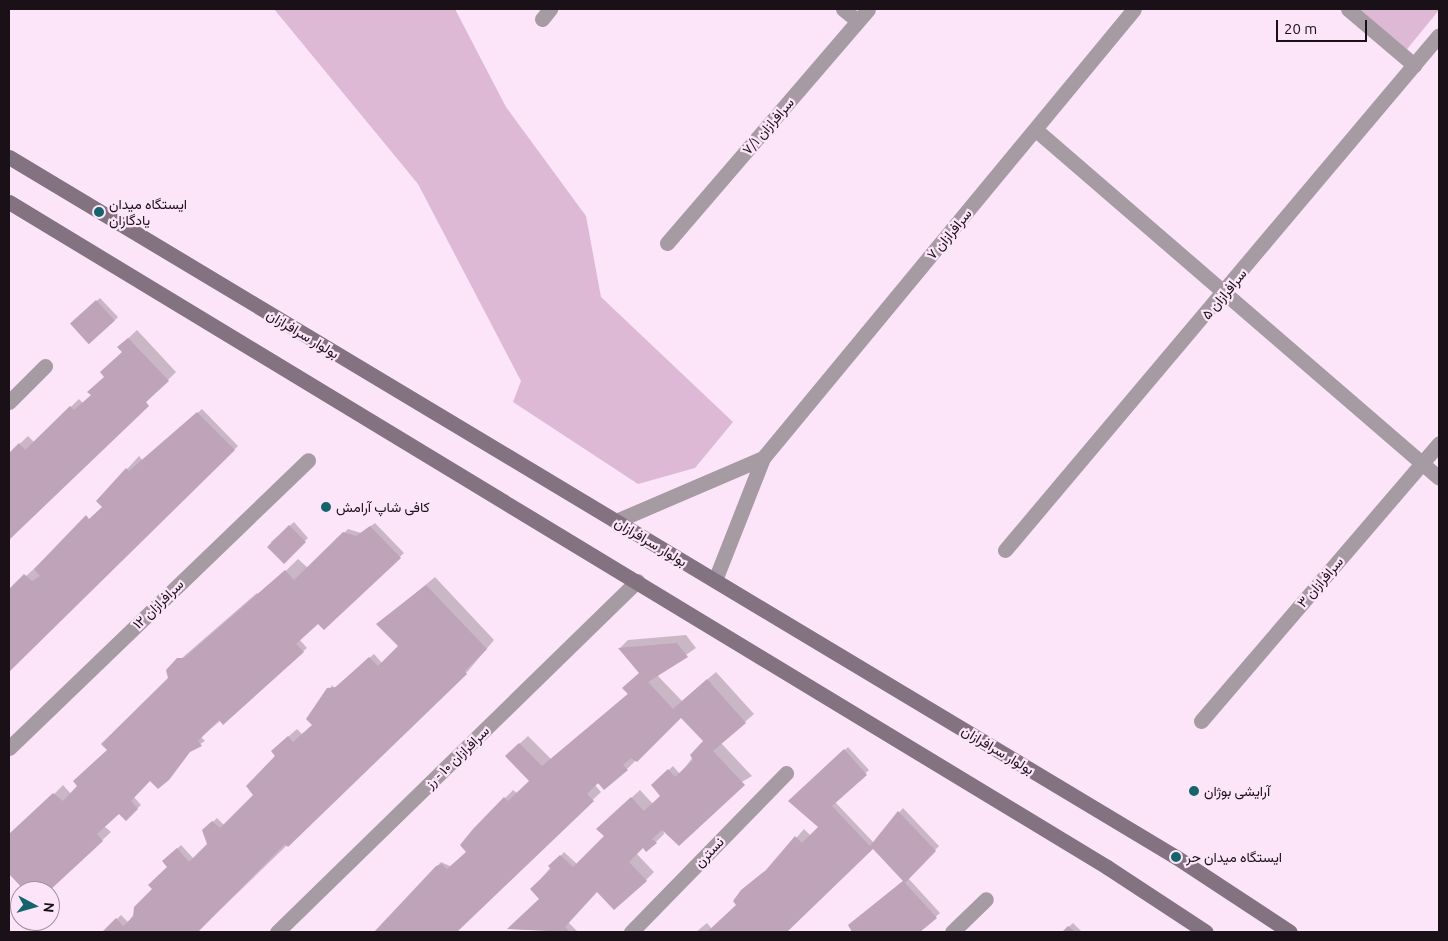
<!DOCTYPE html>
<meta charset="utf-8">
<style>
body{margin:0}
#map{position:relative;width:1448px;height:941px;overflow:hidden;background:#fce5f8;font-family:Ubuntu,Vazirmatn,sans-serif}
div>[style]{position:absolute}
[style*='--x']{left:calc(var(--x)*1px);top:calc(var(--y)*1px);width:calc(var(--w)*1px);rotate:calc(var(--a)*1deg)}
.green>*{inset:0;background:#ddb9d6}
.shadow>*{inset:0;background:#0003}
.building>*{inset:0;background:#bea3b9;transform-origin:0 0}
.street>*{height:15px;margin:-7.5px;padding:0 7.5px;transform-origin:7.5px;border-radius:7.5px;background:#a69aa3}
.secondary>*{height:15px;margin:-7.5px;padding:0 7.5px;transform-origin:7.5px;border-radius:7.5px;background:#837280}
.dots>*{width:14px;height:14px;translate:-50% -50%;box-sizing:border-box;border:2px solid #fce5f8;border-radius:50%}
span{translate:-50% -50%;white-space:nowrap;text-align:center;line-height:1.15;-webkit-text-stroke:4.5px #fce5f8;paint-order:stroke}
.street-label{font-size:14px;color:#191018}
.poi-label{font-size:14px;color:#191018}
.left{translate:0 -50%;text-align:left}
.frame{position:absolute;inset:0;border:10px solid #191018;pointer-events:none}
.north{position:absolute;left:10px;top:881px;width:50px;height:50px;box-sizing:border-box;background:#fce5f8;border:1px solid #a1909e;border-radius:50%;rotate:96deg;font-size:14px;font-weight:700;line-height:20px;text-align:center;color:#191018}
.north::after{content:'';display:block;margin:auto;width:18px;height:22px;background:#16646b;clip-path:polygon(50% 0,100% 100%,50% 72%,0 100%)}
.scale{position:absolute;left:1276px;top:20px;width:91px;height:22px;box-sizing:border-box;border:2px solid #191018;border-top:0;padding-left:6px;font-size:15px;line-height:18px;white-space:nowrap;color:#191018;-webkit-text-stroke:4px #fce5f8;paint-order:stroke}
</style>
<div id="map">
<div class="green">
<div style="clip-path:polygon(274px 9px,455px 9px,506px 107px,586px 216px,601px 297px,733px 422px,695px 468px,638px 484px,513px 402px,521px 381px,418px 184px)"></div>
<div style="clip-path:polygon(1339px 9px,1439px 9px,1439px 10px,1399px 59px)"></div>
</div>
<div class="shadow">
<div style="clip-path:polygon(100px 298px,118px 317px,114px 321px,72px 323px)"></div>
<div style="clip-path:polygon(137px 330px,176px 372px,9px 539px,9px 454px,28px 436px,34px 442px,79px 399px,83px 403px,92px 395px,123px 352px,119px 347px)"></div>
<div style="clip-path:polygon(202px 409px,238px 446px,9px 667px,9px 591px,104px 507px,98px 501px,139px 456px,143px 461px)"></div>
<div style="clip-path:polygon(294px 522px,308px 538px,282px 562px,271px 542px)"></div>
<div style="clip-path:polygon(375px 523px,404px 553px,324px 629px,318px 622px,299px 639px,307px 648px,201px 737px,205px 741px,191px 750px,169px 779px,150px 780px,133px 796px,141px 805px,126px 819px,119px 812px,104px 826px,111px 832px,48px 891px,27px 891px,9px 872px,9px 840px,63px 785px,71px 794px,169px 678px,167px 671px,257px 593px,260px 596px,298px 559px,308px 568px,348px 529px,361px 533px)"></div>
<div style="clip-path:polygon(435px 577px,494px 640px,468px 671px,197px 932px,104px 932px,121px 915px,128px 922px,169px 867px,164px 861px,181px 845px,194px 859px,208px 844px,203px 831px,217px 818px,224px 825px,255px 795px,281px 743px,297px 729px,302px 734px,313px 725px,332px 685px,334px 688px,374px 654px,382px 663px,400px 646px,378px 624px)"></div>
<div style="clip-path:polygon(686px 635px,696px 648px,657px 675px,682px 701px,716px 672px,754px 714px,721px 743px,752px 776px,663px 828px,664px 834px,647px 851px,643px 846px,636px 853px,654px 872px,646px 880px,598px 890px,568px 922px,578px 932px,509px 929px,541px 899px,532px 889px,564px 852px,577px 864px,606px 836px,606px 821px,640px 790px,653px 804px,662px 796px,653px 785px,673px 766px,680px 774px,705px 741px,682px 716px,627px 769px,595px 785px,601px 792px,455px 932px,376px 932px,441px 862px,452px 867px,467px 852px,474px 830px,513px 790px,517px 793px,530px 781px,515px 748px,528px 736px,551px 759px,629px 693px,640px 673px,620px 648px,628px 640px)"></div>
<div style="clip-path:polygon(848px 747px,869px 770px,835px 802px,874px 843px,903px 808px,939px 846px,908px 878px,940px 913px,919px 932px,853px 932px,849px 925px,904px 880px,873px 848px,785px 932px,696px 932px,707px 923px,712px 929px,738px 905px,804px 829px,811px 836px,820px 827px,790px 801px)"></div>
<div style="clip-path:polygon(1073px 923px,1082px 932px,1063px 932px)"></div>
</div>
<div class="building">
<div style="left:96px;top:300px;width:28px;height:35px;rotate:48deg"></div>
<div style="clip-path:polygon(128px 338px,169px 381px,146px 402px,149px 406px,9px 540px,9px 453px,19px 443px,25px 450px,70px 406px,74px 410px,91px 395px,87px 392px,104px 377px,100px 372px,122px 352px,117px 347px)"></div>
<div style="clip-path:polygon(197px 412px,235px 450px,9px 672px,9px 589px,24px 574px,32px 581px,40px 576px,34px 569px,86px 515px,89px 519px,102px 507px,96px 501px,126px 468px,129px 471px)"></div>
<div style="left:289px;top:525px;width:24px;height:31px;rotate:45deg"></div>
<div style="clip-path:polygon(370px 526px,401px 558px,324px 630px,318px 624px,296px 644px,304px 652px,223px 725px,219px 720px,198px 741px,202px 746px,190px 752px,169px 780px,158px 789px,150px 781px,131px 801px,138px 809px,126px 821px,119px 814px,97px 834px,103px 841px,49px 891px,25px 891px,9px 874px,9px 834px,53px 793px,63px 801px,77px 786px,73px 781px,107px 750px,101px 744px,168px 678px,166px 670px,177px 658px,184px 658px,285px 570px,294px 580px,343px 532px,356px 536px)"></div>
<div style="clip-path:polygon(426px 585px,487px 649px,465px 671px,467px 674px,288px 847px,285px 844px,198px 932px,102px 932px,116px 918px,123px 926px,133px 917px,134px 907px,152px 889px,148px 885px,167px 867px,162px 861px,177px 848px,189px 862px,207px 844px,202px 830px,212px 821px,220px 828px,253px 795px,246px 786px,275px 756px,271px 751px,288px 736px,293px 742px,312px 725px,306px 719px,327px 688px,336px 687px,369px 657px,378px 666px,398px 646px,376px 624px)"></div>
<div style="clip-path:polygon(677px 643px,688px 657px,648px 682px,673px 709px,707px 679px,746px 723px,713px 751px,745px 785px,679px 846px,662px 830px,652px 839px,657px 843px,646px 852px,643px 848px,629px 862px,647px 881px,614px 910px,597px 892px,565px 927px,570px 932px,507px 929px,539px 899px,530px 889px,551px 869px,548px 866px,560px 855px,573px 867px,604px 836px,596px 829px,631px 797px,644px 811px,660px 796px,651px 785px,668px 769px,675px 777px,693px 760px,690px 755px,703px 741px,681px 718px,637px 762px,631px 758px,623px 765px,628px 770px,604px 790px,598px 783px,587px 794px,594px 801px,457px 932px,374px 932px,436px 866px,442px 864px,447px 869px,466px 852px,460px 845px,473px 829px,504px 797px,508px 801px,529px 781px,505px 756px,519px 743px,542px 766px,628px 694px,622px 688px,639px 673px,618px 648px)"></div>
<div style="clip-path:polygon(844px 749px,867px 775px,832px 806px,870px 846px,898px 811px,936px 851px,905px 883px,937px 918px,920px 932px,852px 932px,848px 925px,903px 881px,873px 849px,787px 932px,707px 932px,736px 905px,733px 901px,741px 890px,766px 870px,795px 836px,802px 843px,818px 827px,788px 801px)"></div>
<div style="clip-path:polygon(1068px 926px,1075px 932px,1062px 932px)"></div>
</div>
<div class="street">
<div style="--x:843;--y:9;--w:19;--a:39"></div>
<div style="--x:1348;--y:9;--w:87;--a:40.3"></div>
<div style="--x:542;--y:19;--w:13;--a:-51"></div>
<div style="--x:1036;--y:130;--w:532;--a:40.81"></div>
<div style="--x:667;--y:243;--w:308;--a:-49.3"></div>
<div style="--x:9;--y:402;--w:51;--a:-45"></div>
<div style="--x:616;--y:521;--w:160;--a:-23.2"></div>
<div style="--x:1005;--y:550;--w:673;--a:-49.88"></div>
<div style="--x:715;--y:580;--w:131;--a:-68.5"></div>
<div style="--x:763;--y:458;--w:582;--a:-50.43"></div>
<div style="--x:1201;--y:721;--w:366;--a:-49.4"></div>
<div style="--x:9;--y:748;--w:415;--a:-43.9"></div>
<div style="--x:277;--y:932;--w:503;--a:-44.27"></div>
<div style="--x:631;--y:932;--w:222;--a:-45.7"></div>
<div style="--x:952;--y:932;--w:47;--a:-44.1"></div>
</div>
<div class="secondary">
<div style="--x:9;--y:157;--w:1361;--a:30.96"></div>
<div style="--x:1176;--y:857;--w:136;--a:33.3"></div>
<div style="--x:9;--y:202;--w:1284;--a:31.2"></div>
<div style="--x:1107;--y:867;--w:118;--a:33.3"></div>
</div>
<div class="dots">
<div style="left:99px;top:212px;background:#16646b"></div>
<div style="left:326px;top:507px;background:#16646b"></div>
<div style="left:1194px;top:791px;background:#16646b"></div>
<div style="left:1176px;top:857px;background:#16646b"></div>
</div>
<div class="street-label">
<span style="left:768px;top:126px;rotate:-49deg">سرافرازان ۷/۱</span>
<span style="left:949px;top:234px;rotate:-50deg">سرافرازان ۷</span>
<span style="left:1224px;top:294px;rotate:-50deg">سرافرازان ۵</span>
<span style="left:303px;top:334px;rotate:31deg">بولوار سرافرازان</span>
<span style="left:651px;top:542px;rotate:31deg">بولوار سرافرازان</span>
<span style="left:1320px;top:582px;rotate:-49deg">سرافرازان ۳</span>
<span style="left:158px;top:604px;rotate:-44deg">سرافرازان ۱۲</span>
<span style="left:998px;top:750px;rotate:31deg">بولوار سرافرازان</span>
<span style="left:457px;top:757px;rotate:-44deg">سرافرازان ۱۰ - رز</span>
<span style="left:709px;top:852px;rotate:-46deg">نسترن</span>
</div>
<div class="poi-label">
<span class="left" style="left:109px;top:212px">ایستگاه میدان<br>یادگاران</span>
<span class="left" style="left:336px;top:507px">کافی شاپ آرامش</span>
<span class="left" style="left:1204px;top:791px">آرایشی بوژان</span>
<span class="left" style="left:1186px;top:857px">ایستگاه میدان حر</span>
</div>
<div class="frame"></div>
<div class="north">N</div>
<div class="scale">20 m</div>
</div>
